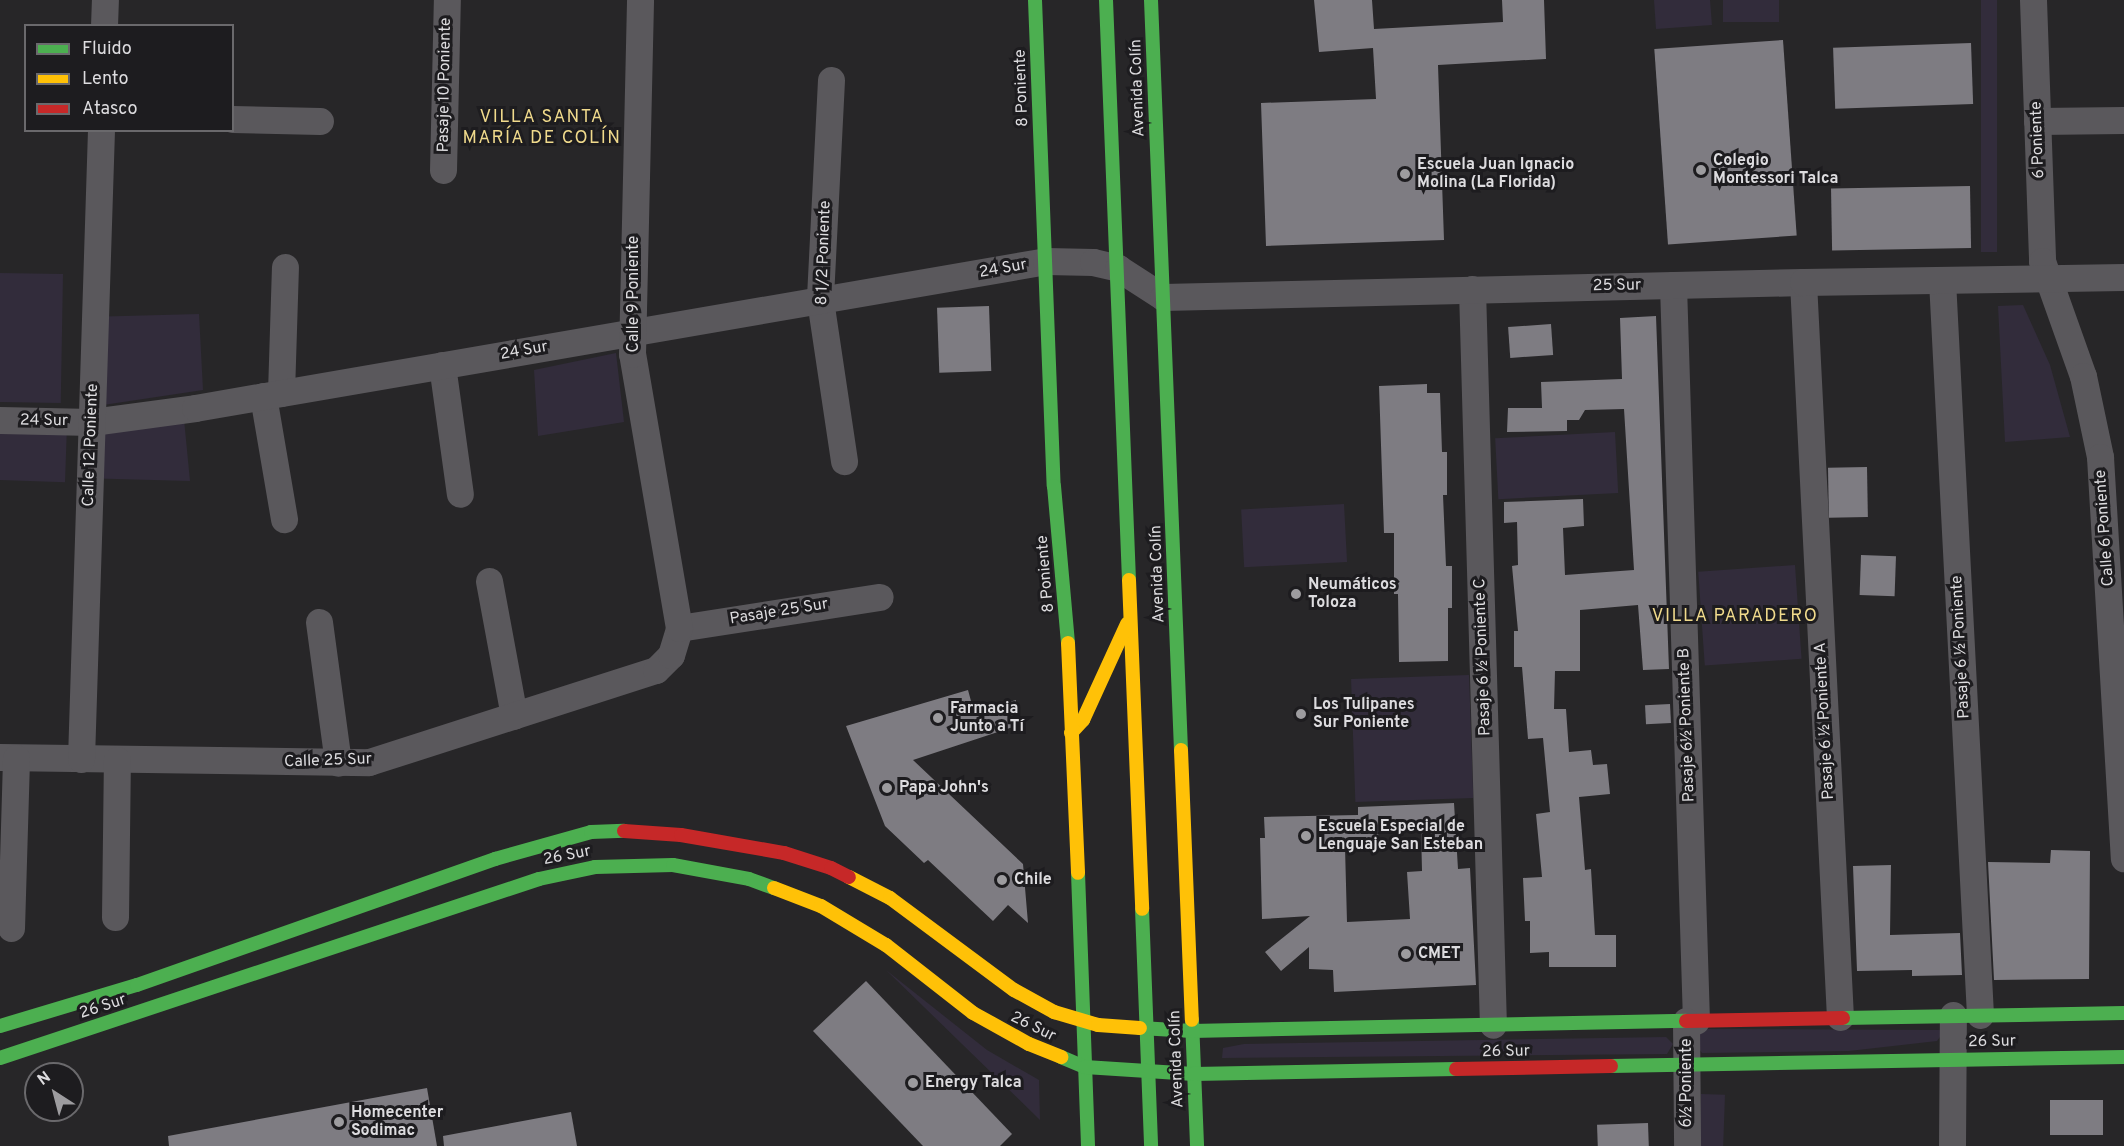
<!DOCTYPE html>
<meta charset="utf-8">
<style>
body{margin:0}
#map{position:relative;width:2124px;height:1146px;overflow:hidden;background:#272628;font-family:Overpass,sans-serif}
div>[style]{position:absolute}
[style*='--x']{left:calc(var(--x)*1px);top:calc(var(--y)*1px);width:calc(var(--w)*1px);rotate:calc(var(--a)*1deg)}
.green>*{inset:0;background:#322c3b;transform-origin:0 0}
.building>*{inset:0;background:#7e7c82;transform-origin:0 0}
.street>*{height:27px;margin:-13.5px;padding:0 13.5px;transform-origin:13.5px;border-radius:13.5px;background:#5a585c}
.fast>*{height:14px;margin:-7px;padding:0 7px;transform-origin:7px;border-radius:7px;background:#4caf50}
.slow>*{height:14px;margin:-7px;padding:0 7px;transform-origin:7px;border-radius:7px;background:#ffc107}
.jam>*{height:14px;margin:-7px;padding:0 7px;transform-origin:7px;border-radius:7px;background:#c62828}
.dots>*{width:16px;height:16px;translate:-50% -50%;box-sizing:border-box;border:3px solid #1d1c1f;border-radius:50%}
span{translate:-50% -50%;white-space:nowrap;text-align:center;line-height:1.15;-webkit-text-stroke:6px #1d1c1f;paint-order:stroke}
.street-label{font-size:16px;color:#dddcdf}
.poi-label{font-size:16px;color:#dddcdf;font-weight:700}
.left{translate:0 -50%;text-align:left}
.neighbourhood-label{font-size:18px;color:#f0da8c;letter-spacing:1.5px}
.legend{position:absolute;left:24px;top:24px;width:210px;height:108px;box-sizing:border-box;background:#1d1c1f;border:2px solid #6a696c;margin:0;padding:8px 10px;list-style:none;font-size:18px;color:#dddcdf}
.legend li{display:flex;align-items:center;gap:12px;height:30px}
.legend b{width:30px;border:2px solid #6a696c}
.north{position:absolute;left:24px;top:1062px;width:60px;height:60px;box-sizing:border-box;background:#1d1c1f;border:2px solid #6a696c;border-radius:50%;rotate:324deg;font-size:16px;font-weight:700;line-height:24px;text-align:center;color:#dddcdf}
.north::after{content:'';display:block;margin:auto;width:21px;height:27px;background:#9d9c9f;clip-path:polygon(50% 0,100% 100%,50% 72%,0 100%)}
</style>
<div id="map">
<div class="green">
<div style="clip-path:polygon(1654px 0,1710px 0,1712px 25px,1656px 29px)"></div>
<div style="left:1723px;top:0;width:56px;height:22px"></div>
<div style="left:1981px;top:0;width:16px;height:252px"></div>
<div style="left:0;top:273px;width:63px;height:129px;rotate:1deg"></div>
<div style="clip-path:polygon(2023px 305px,2050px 365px,2070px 437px,2005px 442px,1998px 306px)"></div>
<div style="clip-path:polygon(199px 314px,203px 390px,83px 408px,86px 317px)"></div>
<div style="clip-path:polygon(616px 353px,624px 422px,538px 436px,534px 370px)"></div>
<div style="clip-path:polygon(183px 409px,190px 481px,79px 478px,80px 424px)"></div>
<div style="left:0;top:424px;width:67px;height:56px;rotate:2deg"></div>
<div style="left:1615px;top:432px;width:61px;height:120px;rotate:87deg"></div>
<div style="left:1344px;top:504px;width:58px;height:103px;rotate:87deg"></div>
<div style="left:1795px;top:565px;width:94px;height:97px;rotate:86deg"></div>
<div style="left:1469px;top:675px;width:123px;height:118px;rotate:88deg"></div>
<div style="clip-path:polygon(886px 970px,987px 1050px,1039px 1080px,1040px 1120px)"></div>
<div style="clip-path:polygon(1701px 1029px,1945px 1030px,1937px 1041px,1849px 1051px,1702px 1053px,1693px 1041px)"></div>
<div style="clip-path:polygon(1666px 1037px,1673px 1044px,1667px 1054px,1222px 1058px,1223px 1048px,1244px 1044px)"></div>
<div style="left:1701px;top:1094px;width:24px;height:52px;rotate:2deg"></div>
</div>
<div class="building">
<div style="clip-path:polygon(1314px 0,1372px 0,1374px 29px,1503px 22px,1502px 0,1544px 0,1546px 59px,1438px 65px,1444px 240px,1266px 246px,1261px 103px,1376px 99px,1373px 48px,1319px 52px)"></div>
<div style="left:1783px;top:40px;width:196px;height:129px;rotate:86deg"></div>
<div style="left:1971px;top:43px;width:61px;height:138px;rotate:88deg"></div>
<div style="left:1970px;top:186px;width:62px;height:139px;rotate:89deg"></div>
<div style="left:989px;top:306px;width:65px;height:52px;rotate:88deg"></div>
<div style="clip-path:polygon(1656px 316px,1669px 669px,1643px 670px,1638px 605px,1580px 610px,1580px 671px,1555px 671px,1554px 709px,1566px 709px,1569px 752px,1591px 750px,1593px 765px,1607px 764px,1610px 794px,1579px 797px,1585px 870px,1591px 869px,1595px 935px,1616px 935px,1616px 967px,1549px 967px,1549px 952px,1530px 953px,1530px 921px,1525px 921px,1523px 878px,1542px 877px,1536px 814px,1550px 812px,1543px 738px,1528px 739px,1522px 667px,1514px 667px,1514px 631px,1518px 631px,1512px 566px,1518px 565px,1517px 522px,1504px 523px,1504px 502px,1583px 499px,1584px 526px,1563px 528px,1565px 575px,1634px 570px,1624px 409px,1585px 410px,1579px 420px,1567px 420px,1567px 431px,1507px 432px,1508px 408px,1542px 408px,1541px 382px,1622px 379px,1620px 318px)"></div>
<div style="left:1551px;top:324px;width:31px;height:43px;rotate:86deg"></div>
<div style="clip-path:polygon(1427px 384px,1427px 393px,1440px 393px,1442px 452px,1447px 452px,1447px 495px,1443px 495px,1446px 566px,1452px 566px,1452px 608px,1448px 608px,1448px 661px,1399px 662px,1398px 594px,1394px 594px,1394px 533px,1384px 533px,1379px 386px)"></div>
<div style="left:1867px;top:467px;width:50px;height:39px;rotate:89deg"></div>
<div style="left:1861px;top:555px;width:35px;height:40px;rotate:2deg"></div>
<div style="clip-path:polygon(968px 690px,974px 712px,1016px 700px,1016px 726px,913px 760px,1023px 864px,1028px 923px,1008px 905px,993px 921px,928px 860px,924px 863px,885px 826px,846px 726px)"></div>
<div style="left:1670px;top:704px;width:19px;height:25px;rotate:87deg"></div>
<div style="clip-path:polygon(evenodd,1454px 803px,1458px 869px,1470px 868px,1476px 985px,1334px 992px,1333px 970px,1309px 969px,1309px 947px,1281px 971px,1265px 952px,1310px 916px,1262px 919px,1260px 838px,1265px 838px,1264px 817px,1358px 815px,1358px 807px,1454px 803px,1421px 830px,1422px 871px,1407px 872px,1410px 919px,1347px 922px,1345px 847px,1379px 846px,1378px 832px,1421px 830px)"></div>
<div style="clip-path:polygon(2051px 850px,2090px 851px,2089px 979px,1994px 980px,1988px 862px,2050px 863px)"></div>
<div style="clip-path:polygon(1891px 865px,1890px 935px,1960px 933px,1962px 975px,1912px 976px,1912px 970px,1857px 971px,1853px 866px)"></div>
<div style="clip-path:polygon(866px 981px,1012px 1134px,1000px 1146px,923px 1146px,813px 1031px)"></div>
<div style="clip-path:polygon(427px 1088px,437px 1146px,169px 1146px,168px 1136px)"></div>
<div style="left:2050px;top:1100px;width:53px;height:35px"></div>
<div style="clip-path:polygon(571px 1112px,577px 1146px,444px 1146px,443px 1136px)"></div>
<div style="left:1648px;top:1123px;width:23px;height:51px;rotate:88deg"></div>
</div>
<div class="street">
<div style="--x:2033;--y:0;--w:261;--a:88"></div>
<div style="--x:2042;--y:261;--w:122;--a:70.4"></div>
<div style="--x:2083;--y:376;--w:83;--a:78.1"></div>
<div style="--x:2100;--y:457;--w:402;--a:86.6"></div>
<div style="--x:104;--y:26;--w:26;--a:-88"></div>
<div style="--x:831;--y:80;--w:220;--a:92.9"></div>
<div style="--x:820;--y:300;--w:163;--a:81.5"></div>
<div style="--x:232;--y:119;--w:88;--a:1.3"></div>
<div style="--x:2037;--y:121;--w:87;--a:-0.7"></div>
<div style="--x:443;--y:170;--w:170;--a:-88.7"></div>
<div style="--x:1942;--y:280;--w:736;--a:87.04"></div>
<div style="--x:1803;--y:282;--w:736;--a:87.12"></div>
<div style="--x:1673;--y:285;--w:736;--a:88.21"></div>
<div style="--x:1472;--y:289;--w:736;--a:88.37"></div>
<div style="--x:442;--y:365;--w:130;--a:82.1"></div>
<div style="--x:281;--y:393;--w:126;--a:-88.2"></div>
<div style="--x:263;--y:396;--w:125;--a:80.3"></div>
<div style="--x:0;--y:420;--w:92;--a:1.2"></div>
<div style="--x:92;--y:422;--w:104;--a:-7.7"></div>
<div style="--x:195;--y:408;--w:864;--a:-9.8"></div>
<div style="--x:1046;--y:261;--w:47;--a:1.2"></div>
<div style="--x:1093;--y:262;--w:26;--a:13"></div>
<div style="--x:1118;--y:268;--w:54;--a:32.8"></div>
<div style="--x:1163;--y:297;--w:640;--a:-1.34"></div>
<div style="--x:1803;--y:282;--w:321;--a:-0.9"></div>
<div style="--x:489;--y:581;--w:137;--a:79.5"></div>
<div style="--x:319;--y:622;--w:142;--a:82.3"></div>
<div style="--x:679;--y:628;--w:203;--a:-8.8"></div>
<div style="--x:0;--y:757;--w:369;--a:0.8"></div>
<div style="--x:369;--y:762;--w:301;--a:-17.8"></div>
<div style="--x:656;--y:670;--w:21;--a:-45"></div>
<div style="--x:671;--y:655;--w:28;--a:-73"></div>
<div style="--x:679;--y:628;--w:278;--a:-99.7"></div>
<div style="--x:632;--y:354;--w:354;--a:-88.7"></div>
<div style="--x:81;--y:759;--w:629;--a:-88.18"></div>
<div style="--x:115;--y:917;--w:157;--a:-89.3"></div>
<div style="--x:11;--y:928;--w:170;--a:-88.3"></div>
<div style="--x:1686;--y:1021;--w:125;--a:89.5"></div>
<div style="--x:1952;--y:1146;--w:131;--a:-89.6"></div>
</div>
<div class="fast">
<div style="--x:1035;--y:0;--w:486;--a:87.8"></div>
<div style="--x:1054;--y:486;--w:158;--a:84.9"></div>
<div style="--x:1106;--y:0;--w:580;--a:87.73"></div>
<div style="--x:1151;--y:0;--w:751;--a:87.71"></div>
<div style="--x:1078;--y:873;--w:273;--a:87.9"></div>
<div style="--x:1142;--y:909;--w:237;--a:87.8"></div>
<div style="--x:1843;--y:1018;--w:281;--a:-1"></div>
<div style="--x:1192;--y:1020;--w:126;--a:87.7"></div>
<div style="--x:0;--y:1026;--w:143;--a:-16.7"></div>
<div style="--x:137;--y:985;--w:380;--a:-19.4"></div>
<div style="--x:495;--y:859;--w:100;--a:-15.7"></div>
<div style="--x:591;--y:832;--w:33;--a:-2"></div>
<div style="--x:1140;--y:1028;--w:52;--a:3.3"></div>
<div style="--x:1192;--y:1031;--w:494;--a:-1.2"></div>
<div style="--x:1061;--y:1057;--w:26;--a:23"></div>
<div style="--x:1085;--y:1067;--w:109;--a:3.7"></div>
<div style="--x:1194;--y:1074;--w:262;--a:-1.1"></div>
<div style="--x:0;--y:1058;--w:568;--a:-18.37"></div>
<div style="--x:539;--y:879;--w:57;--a:-12.1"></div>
<div style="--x:595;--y:867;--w:78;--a:-1.5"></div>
<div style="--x:673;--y:865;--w:77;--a:10.4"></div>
<div style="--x:749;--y:879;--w:27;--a:20"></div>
<div style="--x:1611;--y:1066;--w:513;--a:-1.01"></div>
</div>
<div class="slow">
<div style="--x:1129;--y:580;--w:329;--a:87.7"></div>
<div style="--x:1068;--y:643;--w:230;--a:87.5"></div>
<div style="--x:1071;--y:733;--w:18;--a:-47"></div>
<div style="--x:1083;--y:720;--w:106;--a:-65.4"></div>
<div style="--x:1181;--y:750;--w:270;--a:87.7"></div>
<div style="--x:849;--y:877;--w:46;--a:27.1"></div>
<div style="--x:890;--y:898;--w:154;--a:36.6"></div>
<div style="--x:1014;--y:990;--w:46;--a:28.8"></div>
<div style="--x:1054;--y:1012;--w:46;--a:16.5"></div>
<div style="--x:1098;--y:1025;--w:42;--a:4.1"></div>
<div style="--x:774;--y:888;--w:50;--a:21"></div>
<div style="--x:821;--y:906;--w:76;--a:31"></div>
<div style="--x:886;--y:945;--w:110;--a:38"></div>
<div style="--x:973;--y:1013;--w:64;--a:29"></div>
<div style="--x:1029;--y:1044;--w:35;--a:22"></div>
</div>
<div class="jam">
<div style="--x:624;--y:831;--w:57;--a:4"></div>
<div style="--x:681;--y:835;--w:105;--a:9.9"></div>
<div style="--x:784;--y:853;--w:49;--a:17.7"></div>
<div style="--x:831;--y:868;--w:20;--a:27"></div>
<div style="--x:1686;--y:1021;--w:157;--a:-1.1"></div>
<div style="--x:1456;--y:1069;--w:155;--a:-1.1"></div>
</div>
<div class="dots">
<div style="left:1701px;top:170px;background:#9d9c9f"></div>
<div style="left:1405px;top:174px;background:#9d9c9f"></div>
<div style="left:1296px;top:594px;background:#9d9c9f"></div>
<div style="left:1301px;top:714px;background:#9d9c9f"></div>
<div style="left:938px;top:718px;background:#9d9c9f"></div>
<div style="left:887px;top:788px;background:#9d9c9f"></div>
<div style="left:1306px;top:836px;background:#9d9c9f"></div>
<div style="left:1002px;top:880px;background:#9d9c9f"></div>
<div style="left:1406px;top:954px;background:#9d9c9f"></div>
<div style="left:913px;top:1083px;background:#9d9c9f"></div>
<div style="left:339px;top:1122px;background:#9d9c9f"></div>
</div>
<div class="street-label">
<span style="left:445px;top:85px;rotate:-89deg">Pasaje 10 Poniente</span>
<span style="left:1022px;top:88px;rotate:-92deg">8 Poniente</span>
<span style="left:1138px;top:88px;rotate:-92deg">Avenida Colín</span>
<span style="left:2038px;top:140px;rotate:-92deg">6 Poniente</span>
<span style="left:824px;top:253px;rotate:-88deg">8 1/2 Poniente</span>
<span style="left:1003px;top:269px;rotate:-10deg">24 Sur</span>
<span style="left:1617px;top:286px;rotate:-1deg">25 Sur</span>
<span style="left:634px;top:294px;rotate:-90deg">Calle 9 Poniente</span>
<span style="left:524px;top:351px;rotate:-10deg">24 Sur</span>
<span style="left:44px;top:421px;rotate:1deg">24 Sur</span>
<span style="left:91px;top:445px;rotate:-88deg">Calle 12 Poniente</span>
<span style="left:2105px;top:528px;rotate:-94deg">Calle 6 Poniente</span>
<span style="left:1046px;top:574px;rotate:-95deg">8 Poniente</span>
<span style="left:1158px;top:574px;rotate:-92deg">Avenida Colín</span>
<span style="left:779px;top:612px;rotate:-9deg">Pasaje 25 Sur</span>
<span style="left:1961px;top:647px;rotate:-93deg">Pasaje 6 ½ Poniente</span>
<span style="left:1483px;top:657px;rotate:-92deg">Pasaje 6 ½ Poniente C</span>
<span style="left:1825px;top:721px;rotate:-93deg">Pasaje 6 ½ Poniente A</span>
<span style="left:1687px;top:725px;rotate:-92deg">Pasaje 6½ Poniente B</span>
<span style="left:328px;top:761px;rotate:-2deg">Calle 25 Sur</span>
<span style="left:567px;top:856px;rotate:-11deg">26 Sur</span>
<span style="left:103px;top:1007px;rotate:-18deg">26 Sur</span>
<span style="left:1033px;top:1027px;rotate:26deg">26 Sur</span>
<span style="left:1992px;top:1042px;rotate:-1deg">26 Sur</span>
<span style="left:1506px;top:1052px;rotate:-1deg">26 Sur</span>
<span style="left:1177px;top:1059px;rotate:-92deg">Avenida Colín</span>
<span style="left:1687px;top:1083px;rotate:-90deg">6½ Poniente</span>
</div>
<div class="poi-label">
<span class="left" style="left:1713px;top:170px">Colegio<br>Montessori Talca</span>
<span class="left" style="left:1417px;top:174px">Escuela Juan Ignacio<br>Molina (La Florida)</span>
<span class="left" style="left:1308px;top:594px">Neumáticos<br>Toloza</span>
<span class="left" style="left:1313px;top:714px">Los Tulipanes<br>Sur Poniente</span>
<span class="left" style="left:950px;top:718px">Farmacia<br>Junto a Tí</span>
<span class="left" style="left:899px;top:788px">Papa John's</span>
<span class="left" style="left:1318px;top:836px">Escuela Especial de<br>Lenguaje San Esteban</span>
<span class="left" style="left:1014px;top:880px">Chile</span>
<span class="left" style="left:1418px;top:954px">CMET</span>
<span class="left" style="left:925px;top:1083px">Energy Talca</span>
<span class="left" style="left:351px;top:1122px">Homecenter<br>Sodimac</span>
</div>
<div class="neighbourhood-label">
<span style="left:542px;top:129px">VILLA SANTA<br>MARÍA DE COLÍN</span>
<span style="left:1735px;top:617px">VILLA PARADERO</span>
</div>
<ul class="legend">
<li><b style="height:8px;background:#4caf50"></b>Fluido</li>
<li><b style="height:8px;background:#ffc107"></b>Lento</li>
<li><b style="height:8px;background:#c62828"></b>Atasco</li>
</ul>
<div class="north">N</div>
</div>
